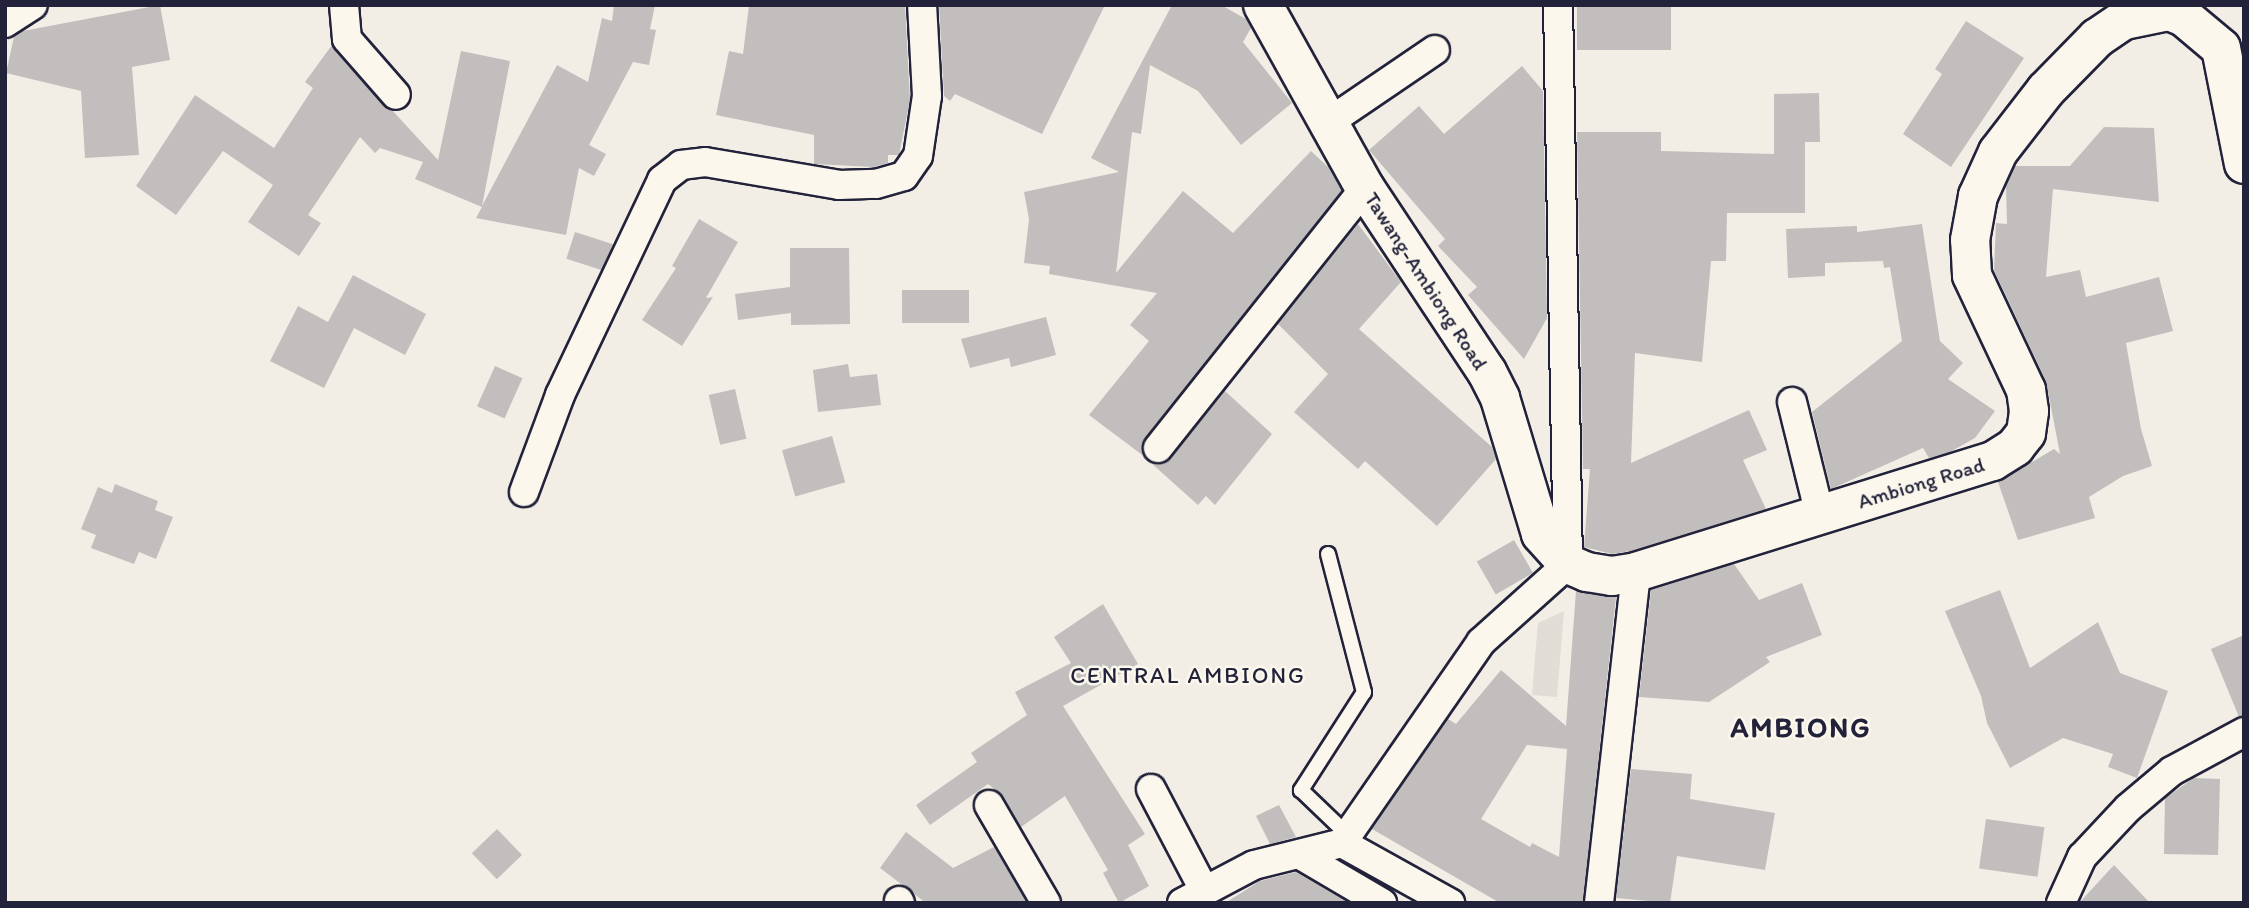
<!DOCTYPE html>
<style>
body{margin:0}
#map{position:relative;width:2249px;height:908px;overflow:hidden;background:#f2eee5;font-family:Itim,sans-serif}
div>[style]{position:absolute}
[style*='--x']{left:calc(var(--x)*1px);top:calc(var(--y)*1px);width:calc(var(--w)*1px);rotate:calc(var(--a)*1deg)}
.built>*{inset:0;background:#e0dcd6}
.building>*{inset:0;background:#c2bebe;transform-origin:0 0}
.roads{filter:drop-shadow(2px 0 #22223b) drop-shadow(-2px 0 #22223b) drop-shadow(0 2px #22223b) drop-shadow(0 -2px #22223b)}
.lane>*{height:14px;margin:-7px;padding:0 7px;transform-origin:7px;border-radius:7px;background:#fbf7ec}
.street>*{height:28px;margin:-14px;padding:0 14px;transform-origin:14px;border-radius:14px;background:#fbf7ec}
.secondary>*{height:38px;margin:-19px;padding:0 19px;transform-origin:19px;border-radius:19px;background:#fbf7ec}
span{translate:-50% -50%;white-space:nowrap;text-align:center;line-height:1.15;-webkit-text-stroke:5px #fbf7ec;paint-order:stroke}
.street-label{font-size:21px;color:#22223b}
.neighbourhood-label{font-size:23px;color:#22223b;letter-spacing:2px}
.district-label{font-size:28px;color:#22223b;font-weight:700;letter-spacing:2px}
.frame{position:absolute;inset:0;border:7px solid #22223b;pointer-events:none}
</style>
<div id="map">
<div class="built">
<div style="clip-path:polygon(1564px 611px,1557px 697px,1532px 695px,1538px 623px)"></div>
</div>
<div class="building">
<div style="clip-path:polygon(160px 5px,170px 60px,132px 67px,139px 155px,85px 158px,81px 91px,6px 73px,14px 37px,23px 31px)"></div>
<div style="clip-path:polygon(614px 5px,655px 5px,650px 29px,656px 30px,649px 65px,633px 62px,589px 145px,606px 154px,594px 176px,579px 168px,566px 235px,476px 218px,482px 207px,415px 179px,423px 162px,380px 148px,375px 153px,360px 137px,308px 215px,321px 223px,299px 256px,248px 222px,273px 185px,223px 151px,176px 215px,136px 186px,195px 95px,274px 148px,313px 88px,305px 82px,332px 45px,438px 160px,461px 51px,510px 61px,482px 206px,557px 65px,588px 82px,602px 18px,612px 21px)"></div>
<div style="clip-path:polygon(749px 5px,905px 5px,910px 100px,899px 155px,888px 155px,888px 163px,873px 167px,814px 164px,814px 135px,716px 115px,729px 51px,743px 54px)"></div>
<div style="clip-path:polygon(939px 5px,1105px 5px,1042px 134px,955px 94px,950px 101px,944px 96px)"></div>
<div style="clip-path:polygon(1172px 5px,1221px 5px,1246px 19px,1251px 28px,1243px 42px,1292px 103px,1241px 145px,1198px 91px,1150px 65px,1141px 134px,1132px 132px,1116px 273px,1183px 191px,1233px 233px,1311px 151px,1328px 167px,1342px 191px,1145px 438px,1145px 457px,1089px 415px,1149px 341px,1130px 325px,1157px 293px,1049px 274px,1050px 266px,1024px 263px,1029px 219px,1024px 192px,1119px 172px,1091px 158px)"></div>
<div style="left:1577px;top:5px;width:94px;height:45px"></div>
<div style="clip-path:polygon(1966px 21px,2024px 58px,1951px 167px,1903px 134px,1942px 74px,1935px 69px)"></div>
<div style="clip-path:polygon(1522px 66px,1543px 91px,1547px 318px,1524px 359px,1468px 295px,1477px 287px,1438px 246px,1445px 239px,1369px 150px,1419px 106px,1444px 134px)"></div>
<div style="clip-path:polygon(1819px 93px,1820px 142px,1805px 142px,1805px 213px,1727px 213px,1726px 261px,1711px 261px,1702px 362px,1635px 353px,1631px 463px,1749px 410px,1767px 450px,1743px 460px,1766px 509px,1631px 551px,1612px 554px,1584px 547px,1590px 469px,1583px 469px,1577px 132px,1661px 132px,1661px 151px,1774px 154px,1774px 94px)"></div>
<div style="clip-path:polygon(2104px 127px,2154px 128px,2159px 202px,2053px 189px,2046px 277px,2080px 270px,2086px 297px,2159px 277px,2173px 331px,2126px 343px,2141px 429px,2152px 466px,2123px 476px,2089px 497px,2095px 518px,2018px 540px,1998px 482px,2054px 449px,2060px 454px,2046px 381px,1994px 270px,1996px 223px,2007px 224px,2006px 187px,2015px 166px,2070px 166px)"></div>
<div style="clip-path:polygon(699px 219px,738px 242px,706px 298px,713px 297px,682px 346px,642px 320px,676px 268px,672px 266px)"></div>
<div style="clip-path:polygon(1358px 224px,1401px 282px,1359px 329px,1492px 447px,1496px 459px,1437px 526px,1365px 461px,1358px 469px,1294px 412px,1328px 374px,1278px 324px)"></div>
<div style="clip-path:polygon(1922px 224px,1940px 341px,1963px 363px,1948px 379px,1995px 411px,1975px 438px,1950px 452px,1929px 458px,1923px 448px,1831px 489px,1812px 412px,1902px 341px,1890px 267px,1884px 268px,1883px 261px,1825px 263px,1825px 276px,1788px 278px,1786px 229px,1857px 226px,1857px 232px)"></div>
<div style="left:575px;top:232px;width:40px;height:28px;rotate:18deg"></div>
<div style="clip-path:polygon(790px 248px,849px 248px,850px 324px,791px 325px,791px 313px,738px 320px,735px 294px,790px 287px)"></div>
<div style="clip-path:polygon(353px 275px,426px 314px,405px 355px,354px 328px,324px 388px,270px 361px,298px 306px,328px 322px)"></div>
<div style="left:902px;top:290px;width:67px;height:33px"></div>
<div style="clip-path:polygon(1046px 317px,1056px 355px,1011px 367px,1009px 358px,970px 368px,961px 339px)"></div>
<div style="clip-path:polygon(848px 364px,850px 377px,877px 374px,881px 405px,818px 412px,813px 370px)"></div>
<div style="left:495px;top:366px;width:30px;height:44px;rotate:24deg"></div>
<div style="left:735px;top:389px;width:51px;height:27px;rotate:77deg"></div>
<div style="clip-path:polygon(1225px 391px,1272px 434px,1215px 505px,1206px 496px,1198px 505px,1150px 462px,1163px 464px,1171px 458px)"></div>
<div style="left:832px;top:436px;width:48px;height:52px;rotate:74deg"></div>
<div style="clip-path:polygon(115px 484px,158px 501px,155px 510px,173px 517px,156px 559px,139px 552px,134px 564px,91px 548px,96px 535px,81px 529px,98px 487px,112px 493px)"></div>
<div style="left:1514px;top:540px;width:38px;height:43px;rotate:60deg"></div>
<div style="clip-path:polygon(1734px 564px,1759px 600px,1802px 583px,1822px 635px,1766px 657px,1770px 662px,1709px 702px,1639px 697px,1651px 590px)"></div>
<div style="clip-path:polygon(2000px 590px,2030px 668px,2098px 622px,2120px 673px,2168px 691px,2137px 778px,2108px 767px,2113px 754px,2063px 738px,2010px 768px,1987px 723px,1981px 696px,1945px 611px)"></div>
<div style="clip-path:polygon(evenodd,1576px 591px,1616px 597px,1583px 903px,1500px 903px,1372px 829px,1448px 719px,1456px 724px,1501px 670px,1566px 726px,1576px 591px,1527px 745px,1567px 749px,1559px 857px,1532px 843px,1530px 847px,1481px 819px,1527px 745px)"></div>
<div style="clip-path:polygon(1103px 604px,1138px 664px,1063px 706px,1145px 834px,1128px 845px,1149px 886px,1119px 903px,1103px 873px,1108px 870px,1065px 796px,1021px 827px,1003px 796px,988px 784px,930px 825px,916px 805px,977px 762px,971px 753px,1027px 715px,1015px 692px,1071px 663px,1054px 637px)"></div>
<div style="clip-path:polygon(2244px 635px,2244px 715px,2239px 717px,2211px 649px)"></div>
<div style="clip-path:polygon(1631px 769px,1692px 774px,1690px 799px,1775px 813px,1765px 870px,1677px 856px,1670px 903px,1616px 898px)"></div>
<div style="clip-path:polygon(2194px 778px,2220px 779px,2218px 855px,2164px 854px,2165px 798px)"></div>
<div style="clip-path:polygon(1279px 805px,1296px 837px,1270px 844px,1256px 816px)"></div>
<div style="left:1986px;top:819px;width:59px;height:50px;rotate:8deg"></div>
<div style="left:497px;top:829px;width:36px;height:35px;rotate:46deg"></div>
<div style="clip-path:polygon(906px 832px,953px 868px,994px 847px,1027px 903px,926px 903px,880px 868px)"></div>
<div style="clip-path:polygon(2114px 865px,2150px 903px,2079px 903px)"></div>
<div style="clip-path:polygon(1296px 872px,1349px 903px,1225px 903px,1260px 881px)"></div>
</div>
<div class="roads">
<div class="lane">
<div style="--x:1328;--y:554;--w:143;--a:75.4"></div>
<div style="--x:1364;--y:692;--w:117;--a:122.7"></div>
<div style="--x:1301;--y:790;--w:65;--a:43.8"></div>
</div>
<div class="street">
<div style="--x:344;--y:5;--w:34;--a:85"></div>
<div style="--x:347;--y:39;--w:74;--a:48.8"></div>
<div style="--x:5;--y:23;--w:33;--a:-33"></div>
<div style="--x:1329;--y:122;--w:128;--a:-34.2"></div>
<div style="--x:1792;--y:402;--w:116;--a:76.1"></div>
<div style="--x:1158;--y:448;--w:332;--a:-51.5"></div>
<div style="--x:524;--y:492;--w:103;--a:-69.6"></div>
<div style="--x:560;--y:395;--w:238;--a:-64.6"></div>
<div style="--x:662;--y:180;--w:24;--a:-38"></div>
<div style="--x:681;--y:165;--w:24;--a:-7"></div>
<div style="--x:705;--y:162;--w:136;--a:9.7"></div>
<div style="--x:839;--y:185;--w:37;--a:-2"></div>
<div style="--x:876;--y:184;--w:29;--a:-16"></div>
<div style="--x:904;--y:176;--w:24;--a:-55"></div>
<div style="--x:918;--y:156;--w:61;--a:-81.5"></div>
<div style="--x:927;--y:96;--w:91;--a:-93.1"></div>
<div style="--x:1151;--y:789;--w:114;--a:62.3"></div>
<div style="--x:989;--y:805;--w:113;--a:59.8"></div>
<div style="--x:1342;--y:843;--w:124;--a:29.1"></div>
<div style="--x:1302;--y:856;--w:93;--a:30.4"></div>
<div style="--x:899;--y:901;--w:2;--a:63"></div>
<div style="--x:1182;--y:903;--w:81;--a:-27.8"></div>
<div style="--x:1254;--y:865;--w:91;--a:-14"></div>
<div style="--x:1342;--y:843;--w:244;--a:-55.3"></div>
<div style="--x:1481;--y:642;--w:117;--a:-41.9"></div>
<div style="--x:1568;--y:564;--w:559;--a:-91.02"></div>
<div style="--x:1599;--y:903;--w:333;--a:-83.6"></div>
<div style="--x:2061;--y:903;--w:51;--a:-65.5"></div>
<div style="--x:2082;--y:857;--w:67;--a:-46.8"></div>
<div style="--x:2128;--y:808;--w:57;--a:-40.1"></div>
<div style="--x:2172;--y:771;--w:82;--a:-28.4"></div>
</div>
<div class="secondary">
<div style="--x:1263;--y:5;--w:210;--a:60.9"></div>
<div style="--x:1365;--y:188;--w:221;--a:56.5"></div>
<div style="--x:1487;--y:372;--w:29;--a:63"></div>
<div style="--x:1500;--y:398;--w:142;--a:73.2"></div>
<div style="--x:1541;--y:534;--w:40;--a:48"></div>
<div style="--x:1568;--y:564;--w:21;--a:23"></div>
<div style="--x:1587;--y:572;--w:25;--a:9"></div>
<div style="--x:1612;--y:576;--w:24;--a:-9"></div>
<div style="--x:1636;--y:572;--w:374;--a:-17.3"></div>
<div style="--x:1993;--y:461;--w:26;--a:-32"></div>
<div style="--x:2015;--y:447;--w:18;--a:-52"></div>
<div style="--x:2026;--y:433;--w:22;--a:-82"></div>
<div style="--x:2029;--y:411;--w:21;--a:-98"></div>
<div style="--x:2026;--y:390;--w:127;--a:-115.2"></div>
<div style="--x:1972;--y:275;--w:35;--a:-93"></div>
<div style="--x:1970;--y:240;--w:45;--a:-79.7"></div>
<div style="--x:1978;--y:196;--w:48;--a:-65.6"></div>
<div style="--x:1998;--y:152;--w:78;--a:-52.3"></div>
<div style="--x:2046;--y:90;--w:73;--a:-45.6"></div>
<div style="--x:2097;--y:38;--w:32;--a:-34"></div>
<div style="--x:2124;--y:20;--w:46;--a:-11.3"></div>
<div style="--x:2169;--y:11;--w:16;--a:22"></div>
<div style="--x:2184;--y:17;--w:48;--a:40"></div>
<div style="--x:2221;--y:48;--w:118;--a:78.8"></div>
</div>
</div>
<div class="street-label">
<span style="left:1426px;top:281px;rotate:57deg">Tawang-Ambiong Road</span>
<span style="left:1921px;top:483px;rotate:-17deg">Ambiong Road</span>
</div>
<div class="neighbourhood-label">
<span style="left:1188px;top:675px">CENTRAL AMBIONG</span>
</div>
<div class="district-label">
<span style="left:1801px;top:727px">AMBIONG</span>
</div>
<div class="frame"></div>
</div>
